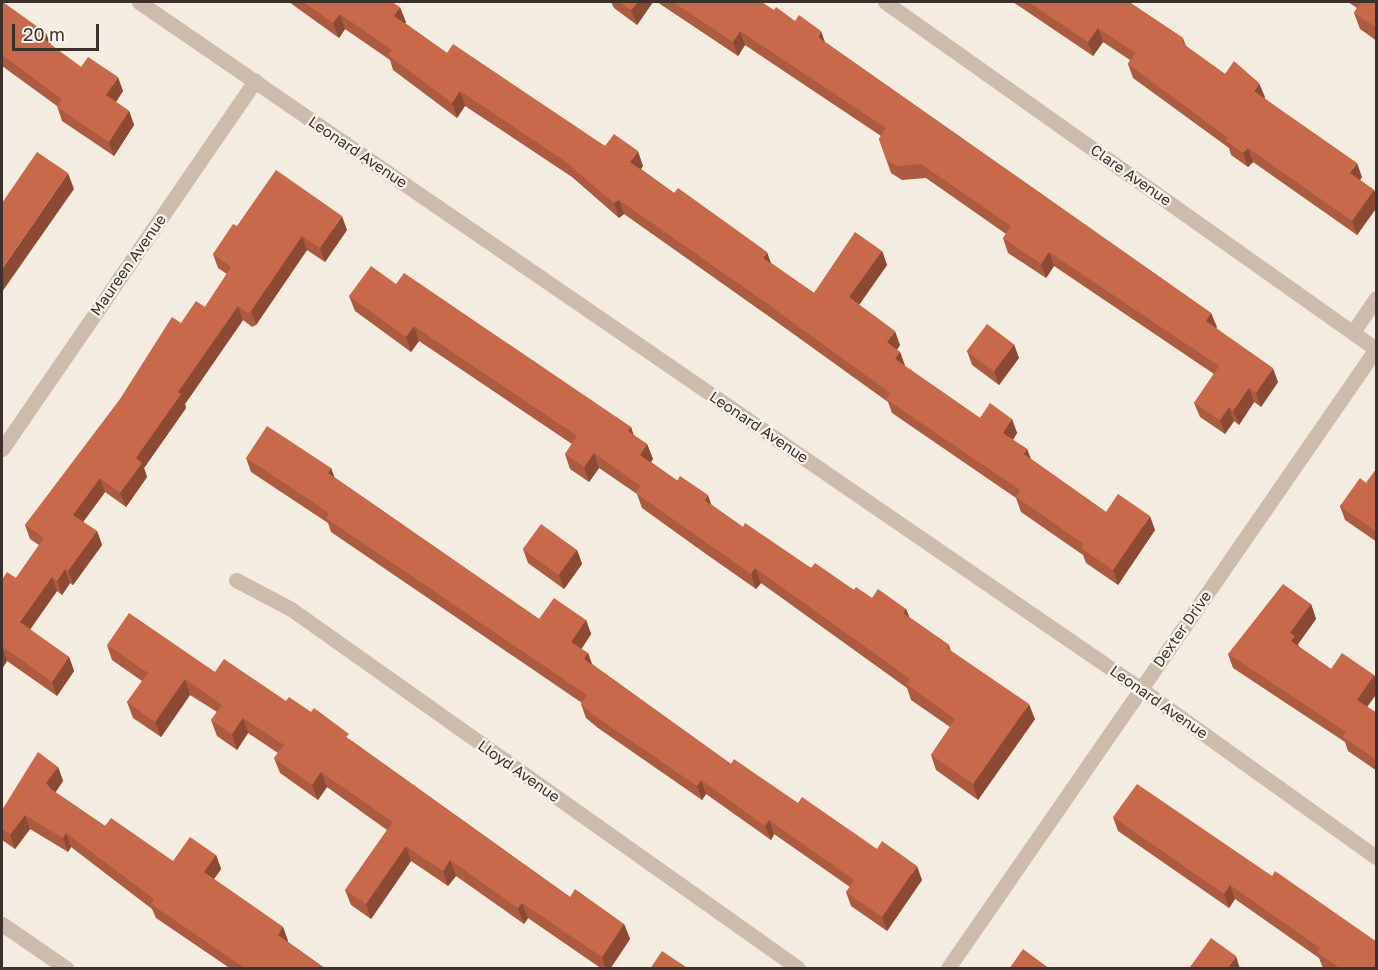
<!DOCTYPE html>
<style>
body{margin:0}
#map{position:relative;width:1378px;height:970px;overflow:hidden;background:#f4ebe1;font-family:"Golos Text",sans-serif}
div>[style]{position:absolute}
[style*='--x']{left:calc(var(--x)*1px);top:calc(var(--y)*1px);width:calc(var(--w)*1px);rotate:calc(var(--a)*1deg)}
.minor>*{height:15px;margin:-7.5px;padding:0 7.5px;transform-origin:7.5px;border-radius:7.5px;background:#cdbbac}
.wall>*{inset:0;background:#ac5a40}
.shaded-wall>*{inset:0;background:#8c4a34}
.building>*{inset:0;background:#c8694b;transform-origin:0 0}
span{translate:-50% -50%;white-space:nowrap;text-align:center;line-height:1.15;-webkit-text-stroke:4.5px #fbf5ee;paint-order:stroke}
.street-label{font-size:15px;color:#3b302b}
.frame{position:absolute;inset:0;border:3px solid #3b302b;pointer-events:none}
.scale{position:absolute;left:12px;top:24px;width:87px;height:27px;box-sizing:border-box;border:3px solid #3b302b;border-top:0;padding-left:8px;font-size:18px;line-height:21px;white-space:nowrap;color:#3b302b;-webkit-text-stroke:4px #fbf5ee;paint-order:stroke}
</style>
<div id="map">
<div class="minor">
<div style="--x:139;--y:2;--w:1215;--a:34.44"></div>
<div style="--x:1141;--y:689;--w:289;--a:35.6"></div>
<div style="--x:885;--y:2;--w:601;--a:35.25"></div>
<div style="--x:1353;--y:332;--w:41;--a:-55.9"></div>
<div style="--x:2;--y:449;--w:447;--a:-55.5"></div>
<div style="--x:236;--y:580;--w:62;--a:27.8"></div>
<div style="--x:291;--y:609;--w:621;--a:35.3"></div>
<div style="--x:2;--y:924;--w:78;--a:34.5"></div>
<div style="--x:948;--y:968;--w:753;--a:-55.34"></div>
</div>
<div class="wall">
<div style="clip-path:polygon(2px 2px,51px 45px,81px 67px,123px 91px,116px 102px,129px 111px,134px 125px,114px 156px,62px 121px,57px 106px,2px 66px)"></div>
<div style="clip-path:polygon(289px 2px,392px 2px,406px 22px,405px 23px,447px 53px,605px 146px,643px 166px,641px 169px,771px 263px,814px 293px,882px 251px,887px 265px,859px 305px,900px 345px,897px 350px,900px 352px,905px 366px,980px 418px,1012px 419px,1017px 433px,1013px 440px,1027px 449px,1031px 459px,1106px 512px,1155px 530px,1118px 585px,1086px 563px,1083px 555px,1021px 512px,1016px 498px,892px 413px,888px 402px,767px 315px,624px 214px,619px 218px,572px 177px,465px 106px,457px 118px,393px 70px,390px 60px,345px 29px,339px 38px)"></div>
<div style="clip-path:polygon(611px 2px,653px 2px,637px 25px,614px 8px)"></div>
<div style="clip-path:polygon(657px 2px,761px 2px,825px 42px,1211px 313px,1216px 328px,1278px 382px,1261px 407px,1254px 402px,1239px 425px,1234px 421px,1225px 434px,1200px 417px,1194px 403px,1214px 374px,1054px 266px,1046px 278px,1008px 253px,1003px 238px,1006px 234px,926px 178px,902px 180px,891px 173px,879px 139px,881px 136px,745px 45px,738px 56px)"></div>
<div style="clip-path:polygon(1013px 2px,1129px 2px,1183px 38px,1186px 46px,1225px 74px,1265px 97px,1264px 98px,1362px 177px,1360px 180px,1374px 190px,1377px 198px,1377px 207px,1357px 235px,1253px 162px,1248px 167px,1231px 155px,1229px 148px,1133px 78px,1128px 64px,1130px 60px,1103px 42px,1093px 56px)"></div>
<div style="clip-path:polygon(1348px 2px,1377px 2px,1377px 41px,1360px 29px,1354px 13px,1357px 8px)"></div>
<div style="clip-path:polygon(237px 226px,347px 230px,325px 262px,307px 250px,256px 325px,252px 327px,243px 320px,185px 404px,186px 408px,144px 468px,147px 477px,126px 507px,105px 492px,83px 522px,97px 531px,102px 545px,73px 585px,70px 583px,62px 595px,57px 591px,30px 630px,69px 657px,74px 671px,57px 696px,7px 661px,2px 669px,2px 580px,16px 578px,39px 545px,30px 539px,25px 525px,181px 323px,205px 307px,227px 274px,218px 268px,213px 254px)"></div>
<div style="clip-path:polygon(396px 284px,631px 427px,633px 435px,647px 444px,653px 459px,651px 462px,743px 527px,811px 568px,854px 590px,872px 598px,906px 609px,909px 617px,949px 645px,951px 651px,1035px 719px,978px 800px,936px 770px,931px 755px,950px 727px,911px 700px,907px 688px,761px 583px,756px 589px,706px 554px,642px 508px,637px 494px,599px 468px,589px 482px,570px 469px,565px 454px,572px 444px,419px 341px,411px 352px,355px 311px,349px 296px)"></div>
<div style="clip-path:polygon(967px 351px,1019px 358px,999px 385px,972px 365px)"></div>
<div style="clip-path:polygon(246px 458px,331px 468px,334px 477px,539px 619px,586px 620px,591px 634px,581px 649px,588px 653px,592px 664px,731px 764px,798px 803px,922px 880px,887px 931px,851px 906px,846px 892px,850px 887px,774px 834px,771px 840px,706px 794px,702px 800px,598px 728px,586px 718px,581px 704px,582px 703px,331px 532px,328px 523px,251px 472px)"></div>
<div style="clip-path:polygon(1377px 468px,1377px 542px,1345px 520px,1340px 506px,1366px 483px)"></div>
<div style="clip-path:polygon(523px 549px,577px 550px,582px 564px,564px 589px,528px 563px)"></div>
<div style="clip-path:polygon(1311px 604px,1316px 619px,1298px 644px,1298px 646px,1331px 669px,1374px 675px,1377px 682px,1377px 693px,1367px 707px,1377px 713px,1377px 771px,1348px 751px,1345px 742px,1233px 668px,1228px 654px)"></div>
<div style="clip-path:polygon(107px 645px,215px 672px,286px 701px,352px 741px,570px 897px,624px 924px,630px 939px,610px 969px,602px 969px,528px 918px,524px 924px,456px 876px,448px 886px,411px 861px,371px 919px,351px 905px,345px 890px,387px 830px,327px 787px,318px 800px,280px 773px,274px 758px,278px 753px,248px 733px,237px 750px,217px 736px,211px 720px,217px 712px,190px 695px,161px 737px,133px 718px,127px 702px,142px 681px,112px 660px)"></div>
<div style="clip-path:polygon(58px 767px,63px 781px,55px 792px,105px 826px,173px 861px,216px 855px,221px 869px,214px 879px,283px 927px,288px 941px,288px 942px,326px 969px,231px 969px,156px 918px,152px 909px,71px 847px,68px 852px,30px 829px,15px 849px,2px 840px,2px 810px)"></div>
<div style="clip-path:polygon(1113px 817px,1272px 876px,1377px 969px,1325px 969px,1322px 966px,1319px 958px,1235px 899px,1229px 908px,1118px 831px)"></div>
</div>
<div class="shaded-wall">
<div style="clip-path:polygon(638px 2px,653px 2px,637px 25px,631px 10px)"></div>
<div style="clip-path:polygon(400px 7px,406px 22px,400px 30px,394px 16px)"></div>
<div style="clip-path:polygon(340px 14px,345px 29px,339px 38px,333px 23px)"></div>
<div style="clip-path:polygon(1098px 28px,1103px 42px,1093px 56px,1088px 42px)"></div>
<div style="clip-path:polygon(740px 31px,745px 45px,738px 56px,733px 42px)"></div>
<div style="clip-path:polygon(821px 31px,826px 45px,818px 37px)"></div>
<div style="clip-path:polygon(46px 33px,52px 47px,42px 38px)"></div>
<div style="clip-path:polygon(118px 77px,123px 91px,111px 109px,106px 95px)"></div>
<div style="clip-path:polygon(1259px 83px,1265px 97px,1259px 105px,1254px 91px)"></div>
<div style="clip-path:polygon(460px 91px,465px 106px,457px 118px,452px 103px)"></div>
<div style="clip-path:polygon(129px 111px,134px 125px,114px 156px,109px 142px)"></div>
<div style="clip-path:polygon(1248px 148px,1253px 162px,1248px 167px,1243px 153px)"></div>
<div style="clip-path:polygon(638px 151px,643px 166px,636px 176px,630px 162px)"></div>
<div style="clip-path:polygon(1357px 163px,1362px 177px,1355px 187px,1350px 173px)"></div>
<div style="clip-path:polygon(68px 173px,74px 189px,2px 292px,2px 269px)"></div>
<div style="clip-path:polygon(1374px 190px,1377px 198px,1377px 207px,1357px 235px,1352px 221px)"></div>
<div style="clip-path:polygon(619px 200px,624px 214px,619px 218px,614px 203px)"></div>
<div style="clip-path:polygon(342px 216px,347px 230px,325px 262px,320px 248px)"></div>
<div style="clip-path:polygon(302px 236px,307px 250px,256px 325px,251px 311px)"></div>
<div style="clip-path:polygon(882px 251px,887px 265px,854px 312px,849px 297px)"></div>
<div style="clip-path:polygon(767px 252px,772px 266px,763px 258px)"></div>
<div style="clip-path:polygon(1049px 252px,1054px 266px,1046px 278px,1041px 264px)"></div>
<div style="clip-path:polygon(238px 306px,243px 320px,185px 404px,186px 408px,144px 468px,147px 477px,126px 507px,120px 493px,136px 458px,178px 392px)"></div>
<div style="clip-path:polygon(1211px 313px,1217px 327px,1211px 335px,1206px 321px)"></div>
<div style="clip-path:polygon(414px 326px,419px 341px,411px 352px,406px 337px)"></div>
<div style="clip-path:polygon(895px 331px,900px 345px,892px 357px,887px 342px)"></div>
<div style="clip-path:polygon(1014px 344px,1019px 358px,999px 385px,994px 371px)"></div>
<div style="clip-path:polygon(900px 352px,905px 366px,895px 359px)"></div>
<div style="clip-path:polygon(1273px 368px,1278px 382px,1261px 407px,1256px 393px)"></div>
<div style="clip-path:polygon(1249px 388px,1254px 402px,1239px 425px,1233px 411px)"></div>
<div style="clip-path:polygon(1229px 407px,1234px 421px,1225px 434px,1220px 420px)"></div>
<div style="clip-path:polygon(1012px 419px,1017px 433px,1008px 447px,1003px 433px)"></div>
<div style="clip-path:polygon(631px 427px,636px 442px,628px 431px)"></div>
<div style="clip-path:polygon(647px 444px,653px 459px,645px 470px,640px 455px)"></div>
<div style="clip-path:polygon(1027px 449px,1032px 464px,1024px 454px)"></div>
<div style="clip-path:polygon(594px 453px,599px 468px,589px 482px,584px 467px)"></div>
<div style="clip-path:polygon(331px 468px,336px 482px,328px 473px)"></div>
<div style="clip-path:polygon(100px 478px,105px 492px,78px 529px,73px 515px)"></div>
<div style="clip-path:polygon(708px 495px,713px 510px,704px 500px)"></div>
<div style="clip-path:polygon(1150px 516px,1155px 530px,1118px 585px,1113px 570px)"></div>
<div style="clip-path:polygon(97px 531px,102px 545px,73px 585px,68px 571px)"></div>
<div style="clip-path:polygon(577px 550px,582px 564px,564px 589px,559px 575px)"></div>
<div style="clip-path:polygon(755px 568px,761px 583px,756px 589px,751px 574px)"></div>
<div style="clip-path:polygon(65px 569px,70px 583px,62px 595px,57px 581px)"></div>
<div style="clip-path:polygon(52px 577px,57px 591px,25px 636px,20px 622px)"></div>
<div style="clip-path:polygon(1311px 604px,1316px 619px,1298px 644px,1300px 650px,1291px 641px,1290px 633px)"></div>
<div style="clip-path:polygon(906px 609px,912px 624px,903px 613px)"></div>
<div style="clip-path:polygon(586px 620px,591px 634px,577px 656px,571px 642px)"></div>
<div style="clip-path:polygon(2px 646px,7px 661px,2px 669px)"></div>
<div style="clip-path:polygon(588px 653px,593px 667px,584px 659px)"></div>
<div style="clip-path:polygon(69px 657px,74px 671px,57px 696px,52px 682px)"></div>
<div style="clip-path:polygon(1374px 675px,1377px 682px,1377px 693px,1362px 714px,1357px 700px)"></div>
<div style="clip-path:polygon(185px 679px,190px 695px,161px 737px,155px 722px)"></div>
<div style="clip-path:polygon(1029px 704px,1035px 719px,978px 800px,973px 784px)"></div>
<div style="clip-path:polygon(243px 718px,248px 733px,237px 750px,232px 734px)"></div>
<div style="clip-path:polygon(58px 767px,63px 781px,52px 798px,46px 783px)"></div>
<div style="clip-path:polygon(321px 772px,327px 787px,318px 800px,312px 785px)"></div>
<div style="clip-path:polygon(701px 780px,706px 794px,702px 800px,697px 786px)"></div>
<div style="clip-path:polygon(25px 815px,30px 829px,15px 849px,10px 835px)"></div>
<div style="clip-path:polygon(769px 820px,774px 834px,771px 840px,765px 826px)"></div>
<div style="clip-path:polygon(66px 833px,71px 847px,68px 852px,63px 838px)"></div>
<div style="clip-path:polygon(406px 846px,411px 861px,371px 919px,366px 904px)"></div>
<div style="clip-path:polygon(216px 855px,221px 869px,209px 886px,204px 872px)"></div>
<div style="clip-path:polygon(450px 860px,456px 876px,448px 886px,443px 871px)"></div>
<div style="clip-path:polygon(917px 866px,922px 880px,887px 931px,882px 917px)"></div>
<div style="clip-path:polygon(1230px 885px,1235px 899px,1229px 908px,1224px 894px)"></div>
<div style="clip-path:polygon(522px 903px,528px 918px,524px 924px,518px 908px)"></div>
<div style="clip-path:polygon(624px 924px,630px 939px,610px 969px,606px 969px,602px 957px)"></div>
<div style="clip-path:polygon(283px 927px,288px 941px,283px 949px,278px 935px)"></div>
<div style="clip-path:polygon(1236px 956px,1240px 969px,1227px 969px)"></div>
</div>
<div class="building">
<div style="clip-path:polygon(2px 2px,3px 2px,46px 33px,42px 38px,81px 67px,88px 57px,118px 77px,106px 95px,129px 111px,109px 142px,57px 107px,62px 99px,2px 55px)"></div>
<div style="clip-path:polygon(303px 2px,392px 2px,400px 7px,394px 16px,447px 53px,453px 44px,605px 146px,614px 134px,638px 151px,630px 162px,674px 193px,678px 188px,767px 252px,763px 258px,814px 293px,855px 232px,882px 251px,849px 297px,895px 331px,887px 342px,900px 352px,895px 359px,980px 418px,990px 403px,1012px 419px,1003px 433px,1027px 449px,1024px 454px,1106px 512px,1118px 494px,1150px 516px,1113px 570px,1081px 548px,1084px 544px,1016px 497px,1020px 490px,886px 399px,890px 393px,762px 300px,619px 200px,614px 203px,566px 162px,460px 91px,452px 103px,388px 55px,392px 50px,340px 14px,333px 23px)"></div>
<div style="clip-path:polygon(619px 2px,638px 2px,631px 10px)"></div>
<div style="clip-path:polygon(673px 2px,761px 2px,774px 10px,776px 7px,795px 21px,799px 15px,821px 31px,818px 37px,1211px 313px,1206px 321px,1273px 368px,1256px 393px,1249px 388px,1233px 411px,1229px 407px,1220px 420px,1194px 403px,1219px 366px,1049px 252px,1041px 264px,1003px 238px,1011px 226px,921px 164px,897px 166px,886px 159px,879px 139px,886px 128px,740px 31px,733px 42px)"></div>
<div style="clip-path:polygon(1028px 2px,1129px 2px,1183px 38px,1183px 44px,1225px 74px,1234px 61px,1259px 83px,1254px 91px,1357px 163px,1350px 173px,1374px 190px,1352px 221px,1248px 148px,1243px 153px,1226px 141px,1228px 138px,1128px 64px,1135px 53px,1098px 28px,1088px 42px)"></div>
<div style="clip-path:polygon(1362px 2px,1377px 2px,1377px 28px,1354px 13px)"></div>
<div style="clip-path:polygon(37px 152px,68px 173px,2px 269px,2px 203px)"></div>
<div style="clip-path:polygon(276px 170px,342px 216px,320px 248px,302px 236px,251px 311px,247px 313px,238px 306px,178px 392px,181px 394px,136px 458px,142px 463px,120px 493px,100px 478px,73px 515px,97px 531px,68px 571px,65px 569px,57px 581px,52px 577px,20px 622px,69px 657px,52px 682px,2px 646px,2px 648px,2px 580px,7px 572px,16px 578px,44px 538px,25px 525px,120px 399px,172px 317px,181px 323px,196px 301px,205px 307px,231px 267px,213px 254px,233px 224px,237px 226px)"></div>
<div style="clip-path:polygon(371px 266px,396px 284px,404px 273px,631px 427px,628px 431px,647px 444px,640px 455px,677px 481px,680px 476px,708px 495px,704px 500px,743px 527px,745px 523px,811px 568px,815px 563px,854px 590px,856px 587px,872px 598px,878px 589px,906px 609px,903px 613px,949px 645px,947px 648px,1029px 704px,973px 784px,931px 755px,955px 719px,906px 684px,910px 679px,755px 568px,751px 574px,701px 539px,636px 493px,641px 486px,594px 453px,584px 467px,565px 454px,577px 436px,414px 326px,406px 337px,349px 296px)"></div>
<div style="left:987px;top:324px;width:34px;height:34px;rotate:37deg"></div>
<div style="clip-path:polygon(267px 426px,331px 468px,328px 473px,539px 619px,554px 598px,586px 620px,571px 642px,588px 653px,584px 659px,731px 764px,734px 759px,798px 803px,802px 797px,877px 849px,882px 841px,917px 866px,882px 917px,846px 892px,854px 880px,769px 820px,765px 826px,701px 780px,697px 786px,592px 714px,581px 704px,587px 695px,326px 518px,329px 513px,246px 458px)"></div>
<div style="clip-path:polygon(1377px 468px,1377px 529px,1375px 531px,1340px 506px,1360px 478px,1366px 483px)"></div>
<div style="left:541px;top:524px;width:44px;height:31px;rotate:36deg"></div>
<div style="clip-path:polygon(1283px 584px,1311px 604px,1290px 633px,1295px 636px,1291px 641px,1331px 669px,1342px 653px,1374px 675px,1357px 700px,1377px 713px,1377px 760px,1343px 737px,1346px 732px,1228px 654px)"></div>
<div style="clip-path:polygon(129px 613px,215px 672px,224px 659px,286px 701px,289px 697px,311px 712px,314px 708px,349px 734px,346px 737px,570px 897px,575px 889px,624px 924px,602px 957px,522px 903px,518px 908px,450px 860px,443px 871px,406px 846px,366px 904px,345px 890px,393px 822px,321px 772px,312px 785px,274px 758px,284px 745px,243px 718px,232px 734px,211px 720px,222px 705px,185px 679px,155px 722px,127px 702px,148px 673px,107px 645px)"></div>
<div style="clip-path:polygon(38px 752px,58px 767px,46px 783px,51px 789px,105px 826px,111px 818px,173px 861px,190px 837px,216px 855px,204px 872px,283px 927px,278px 935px,326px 969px,246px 969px,151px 904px,154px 899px,66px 833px,63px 838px,25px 815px,10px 835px,2px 829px,2px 810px)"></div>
<div style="clip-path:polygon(1137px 784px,1272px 876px,1275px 871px,1377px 942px,1377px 969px,1341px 969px,1317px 952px,1320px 948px,1230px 885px,1224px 894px,1113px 817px)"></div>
<div style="clip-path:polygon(1211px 938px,1236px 956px,1227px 969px,1193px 969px,1190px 967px)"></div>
<div style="clip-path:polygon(1023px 949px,1050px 969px,1009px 969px)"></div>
<div style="clip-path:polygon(662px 951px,689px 969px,650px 969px)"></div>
</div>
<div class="street-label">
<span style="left:358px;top:152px;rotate:34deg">Leonard Avenue</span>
<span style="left:1131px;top:175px;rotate:35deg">Clare Avenue</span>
<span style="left:128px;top:265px;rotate:-55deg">Maureen Avenue</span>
<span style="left:759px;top:427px;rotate:34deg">Leonard Avenue</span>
<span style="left:1182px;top:629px;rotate:-55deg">Dexter Drive</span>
<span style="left:1159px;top:702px;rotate:35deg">Leonard Avenue</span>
<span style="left:519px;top:771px;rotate:35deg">Lloyd Avenue</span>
</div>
<div class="frame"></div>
<div class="scale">20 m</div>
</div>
